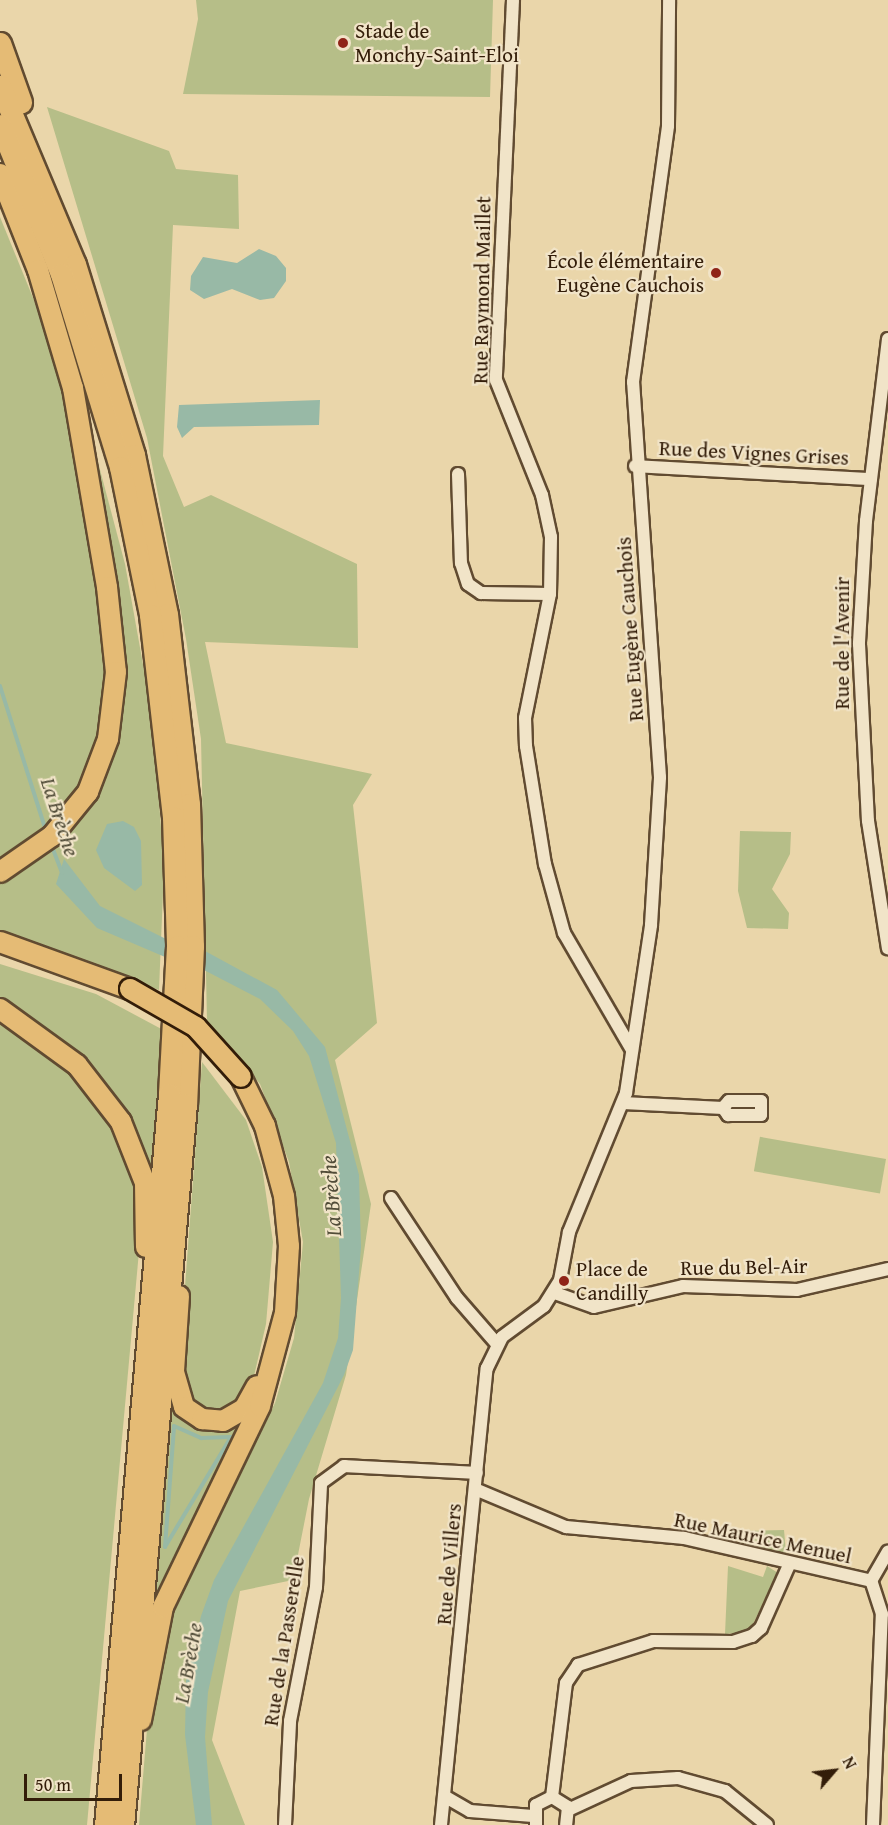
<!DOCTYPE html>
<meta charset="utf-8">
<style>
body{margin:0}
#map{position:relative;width:888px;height:1825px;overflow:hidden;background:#ead6aa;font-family:"Gentium Book Plus",serif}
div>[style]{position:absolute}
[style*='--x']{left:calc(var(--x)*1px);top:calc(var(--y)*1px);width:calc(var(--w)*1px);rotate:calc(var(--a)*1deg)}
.green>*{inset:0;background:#b6be88;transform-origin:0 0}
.water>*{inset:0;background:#98b9a6}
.stream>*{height:4px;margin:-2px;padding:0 2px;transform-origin:2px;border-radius:2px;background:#98b9a6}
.roads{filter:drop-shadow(2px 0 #614b31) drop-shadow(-2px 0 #614b31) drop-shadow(0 2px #614b31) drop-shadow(0 -2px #614b31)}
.minor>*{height:12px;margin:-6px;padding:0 6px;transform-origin:6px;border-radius:6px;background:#f1e4c8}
.primary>*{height:20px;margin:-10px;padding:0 10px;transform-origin:10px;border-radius:10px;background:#e5bb75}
.trunk>*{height:21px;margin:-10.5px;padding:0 10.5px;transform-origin:10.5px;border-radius:10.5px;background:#e5bb75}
.bridges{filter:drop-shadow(2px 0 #331d09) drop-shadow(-2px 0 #331d09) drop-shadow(0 2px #331d09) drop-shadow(0 -2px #331d09)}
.primary-bridge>*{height:20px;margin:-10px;padding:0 10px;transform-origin:10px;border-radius:10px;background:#e5bb75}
.dots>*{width:16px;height:16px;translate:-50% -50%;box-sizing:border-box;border:3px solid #f1e4c8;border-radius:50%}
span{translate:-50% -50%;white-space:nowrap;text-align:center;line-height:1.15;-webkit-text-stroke:4.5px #f1e4c8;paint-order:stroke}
.poi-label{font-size:21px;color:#331d09}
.left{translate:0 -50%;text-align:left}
.right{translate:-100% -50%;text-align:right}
.street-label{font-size:21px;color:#331d09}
.water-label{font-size:22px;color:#514c38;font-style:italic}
.north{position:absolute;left:804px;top:1741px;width:60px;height:60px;-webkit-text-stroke:4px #f1e4c8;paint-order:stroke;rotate:62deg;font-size:16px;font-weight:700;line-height:24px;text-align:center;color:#331d09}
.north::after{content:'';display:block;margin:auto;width:21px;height:27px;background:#331d09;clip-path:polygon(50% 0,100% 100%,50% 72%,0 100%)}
.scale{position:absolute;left:24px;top:1774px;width:98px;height:27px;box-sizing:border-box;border:3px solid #331d09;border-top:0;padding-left:8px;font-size:18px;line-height:21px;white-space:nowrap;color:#331d09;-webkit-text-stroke:4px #f1e4c8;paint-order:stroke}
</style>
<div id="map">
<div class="green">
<div style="clip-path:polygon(196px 0,493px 0,490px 97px,183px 94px,198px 19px)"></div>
<div style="clip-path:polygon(47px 107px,169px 151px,176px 169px,238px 175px,239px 229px,173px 225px,163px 456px,184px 507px,211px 495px,357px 564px,358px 648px,205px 642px,226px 743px,372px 774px,353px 805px,377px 1023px,335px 1060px,371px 1204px,346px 1375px,309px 1499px,293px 1580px,240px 1591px,212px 1740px,245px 1825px,139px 1825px,147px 1729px,159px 1659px,183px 1584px,275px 1403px,294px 1338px,303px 1242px,289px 1162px,260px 1084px,207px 1021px,201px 739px,186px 639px,147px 438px)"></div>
<div style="clip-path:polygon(0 217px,94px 447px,125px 564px,153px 720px,164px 868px,159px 990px,0 935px)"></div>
<div style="clip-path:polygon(740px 831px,791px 832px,790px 854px,772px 889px,789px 913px,788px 929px,747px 928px,738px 891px)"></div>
<div style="clip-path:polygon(0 964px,96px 994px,167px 1032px,155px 1178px,131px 1129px,0 1002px)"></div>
<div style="clip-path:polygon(0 1014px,66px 1062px,124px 1142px,143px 1207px,87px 1825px,0 1825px)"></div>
<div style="clip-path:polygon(202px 1062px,246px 1120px,262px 1167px,273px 1242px,266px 1324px,254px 1376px,244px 1402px,224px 1413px,197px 1413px,179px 1365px)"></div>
<div style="left:886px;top:1159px;width:35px;height:128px;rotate:100deg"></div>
<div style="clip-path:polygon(169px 1403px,204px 1429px,246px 1416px,150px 1618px)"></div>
<div style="clip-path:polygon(784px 1530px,786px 1553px,740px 1545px,741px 1531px)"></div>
<div style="clip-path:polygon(728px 1566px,763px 1577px,767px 1566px,778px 1573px,749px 1632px,725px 1634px)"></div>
</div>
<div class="water">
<div style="clip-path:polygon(259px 249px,276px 256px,286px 268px,286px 281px,274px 298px,260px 300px,232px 289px,204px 299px,190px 290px,191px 276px,203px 257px,237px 263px)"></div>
<div style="clip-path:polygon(320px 400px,319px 425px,194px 427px,182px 438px,177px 427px,179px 405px)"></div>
<div style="clip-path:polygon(123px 821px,134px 827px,141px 841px,142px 885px,135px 891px,104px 868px,96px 850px,107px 824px)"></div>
<div style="clip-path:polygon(64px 859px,100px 906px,166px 939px,165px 957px,97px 928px,56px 884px)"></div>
<div style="clip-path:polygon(205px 951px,277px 990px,325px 1047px,359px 1175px,361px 1247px,353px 1350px,344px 1375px,228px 1601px,208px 1692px,205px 1737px,212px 1825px,196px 1825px,185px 1735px,186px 1681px,201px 1616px,214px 1580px,323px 1383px,338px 1338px,341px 1298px,336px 1143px,309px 1056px,293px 1031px,260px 999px,204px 970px)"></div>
</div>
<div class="stream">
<div style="--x:0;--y:686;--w:152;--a:72.4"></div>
<div style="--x:51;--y:844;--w:31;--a:69"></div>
<div style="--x:174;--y:1426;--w:30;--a:24"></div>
<div style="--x:201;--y:1438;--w:30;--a:-2"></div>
<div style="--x:231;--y:1437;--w:128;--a:121"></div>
<div style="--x:165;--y:1547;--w:121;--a:-85.7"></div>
</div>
<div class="roads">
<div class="minor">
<div style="--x:513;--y:0;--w:380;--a:92.6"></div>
<div style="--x:496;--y:380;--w:124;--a:68.2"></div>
<div style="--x:542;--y:495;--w:43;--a:77.9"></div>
<div style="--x:551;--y:537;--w:57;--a:91"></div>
<div style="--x:550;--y:594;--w:126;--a:101.4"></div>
<div style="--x:525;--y:718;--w:28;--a:88"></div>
<div style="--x:526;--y:746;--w:120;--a:80.9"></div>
<div style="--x:545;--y:864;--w:72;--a:74.6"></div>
<div style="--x:564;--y:933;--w:135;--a:59.8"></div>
<div style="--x:888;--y:339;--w:183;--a:96.9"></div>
<div style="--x:866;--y:521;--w:123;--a:93.3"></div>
<div style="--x:859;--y:644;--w:177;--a:87.1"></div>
<div style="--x:868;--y:821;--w:129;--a:81.1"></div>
<div style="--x:635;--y:466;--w:236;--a:3.2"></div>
<div style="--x:458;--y:474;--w:89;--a:88.1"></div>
<div style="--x:461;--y:563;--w:22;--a:72"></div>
<div style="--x:468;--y:584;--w:16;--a:35"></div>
<div style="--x:481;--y:593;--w:69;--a:0.8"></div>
<div style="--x:623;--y:1103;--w:100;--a:2.9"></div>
<div style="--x:723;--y:1108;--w:9;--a:54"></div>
<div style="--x:728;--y:1115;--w:33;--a:0"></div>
<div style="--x:761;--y:1115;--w:14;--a:-90"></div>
<div style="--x:761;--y:1101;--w:32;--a:180"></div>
<div style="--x:729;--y:1101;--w:9;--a:131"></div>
<div style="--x:391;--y:1198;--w:120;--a:56.6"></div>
<div style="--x:457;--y:1298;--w:61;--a:49"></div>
<div style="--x:555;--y:1293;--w:41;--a:19.7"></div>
<div style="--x:594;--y:1307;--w:91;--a:-13.3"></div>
<div style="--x:683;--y:1286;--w:114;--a:2"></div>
<div style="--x:797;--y:1290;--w:93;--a:-13"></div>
<div style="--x:475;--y:1489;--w:99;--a:22.7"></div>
<div style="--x:566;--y:1527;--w:119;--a:5.3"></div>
<div style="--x:684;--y:1538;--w:192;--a:12.9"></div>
<div style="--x:444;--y:1796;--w:30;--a:30"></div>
<div style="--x:470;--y:1811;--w:63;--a:4.5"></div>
<div style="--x:552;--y:1797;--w:115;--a:-83"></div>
<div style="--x:566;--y:1683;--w:22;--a:-56"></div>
<div style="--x:578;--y:1665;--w:79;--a:-17.7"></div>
<div style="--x:653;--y:1641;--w:80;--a:0.7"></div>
<div style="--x:733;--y:1642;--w:20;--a:-18"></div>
<div style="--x:752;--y:1636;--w:12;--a:-42"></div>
<div style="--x:761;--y:1628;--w:71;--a:-66"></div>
<div style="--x:568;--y:1810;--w:69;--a:-24.7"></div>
<div style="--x:631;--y:1781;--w:47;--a:-3.7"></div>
<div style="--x:678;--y:1778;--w:49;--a:15.5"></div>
<div style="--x:725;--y:1791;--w:54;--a:39"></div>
<div style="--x:285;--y:1825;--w:104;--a:-87.2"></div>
<div style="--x:290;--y:1721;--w:136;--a:-79"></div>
<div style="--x:316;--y:1587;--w:104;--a:-87.2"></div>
<div style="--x:321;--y:1483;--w:29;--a:-36"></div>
<div style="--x:344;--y:1466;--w:133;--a:3"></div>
<div style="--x:441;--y:1825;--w:459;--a:-84.3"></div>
<div style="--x:487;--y:1368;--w:34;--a:-64"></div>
<div style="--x:502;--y:1337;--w:52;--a:-36.4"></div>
<div style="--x:544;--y:1306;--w:31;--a:-58"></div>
<div style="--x:560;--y:1280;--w:49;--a:-79.4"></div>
<div style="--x:569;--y:1232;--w:150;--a:-67.7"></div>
<div style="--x:626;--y:1093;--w:170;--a:-81.5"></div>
<div style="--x:651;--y:925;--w:148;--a:-86.5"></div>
<div style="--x:660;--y:777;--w:396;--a:-93.9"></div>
<div style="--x:633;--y:382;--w:258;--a:-82.2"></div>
<div style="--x:668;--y:126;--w:126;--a:-89.5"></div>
<div style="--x:536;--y:1825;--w:20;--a:-90"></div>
<div style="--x:536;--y:1805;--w:18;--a:-27"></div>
<div style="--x:552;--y:1797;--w:19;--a:32"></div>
<div style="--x:568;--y:1807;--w:18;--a:96"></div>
<div style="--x:873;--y:1825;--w:211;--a:-87.6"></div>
<div style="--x:882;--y:1614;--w:35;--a:-108"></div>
<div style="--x:871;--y:1581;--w:34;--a:-60"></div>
</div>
<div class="primary">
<div style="--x:0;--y:174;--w:103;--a:68.4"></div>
<div style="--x:38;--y:270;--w:123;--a:73.5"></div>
<div style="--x:73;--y:388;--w:202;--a:80.3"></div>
<div style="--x:107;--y:587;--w:85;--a:84"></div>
<div style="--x:116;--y:672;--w:67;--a:96.8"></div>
<div style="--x:108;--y:739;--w:57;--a:110.7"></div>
<div style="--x:88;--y:792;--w:57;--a:129.3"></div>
<div style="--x:52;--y:836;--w:63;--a:145.3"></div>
<div style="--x:0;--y:942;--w:138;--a:19.9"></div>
<div style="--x:0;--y:1009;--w:95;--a:36"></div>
<div style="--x:77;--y:1065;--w:72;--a:52.3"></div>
<div style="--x:121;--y:1122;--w:66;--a:68.5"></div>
<div style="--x:145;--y:1183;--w:64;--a:89.1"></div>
<div style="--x:179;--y:1296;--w:76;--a:93.8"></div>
<div style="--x:174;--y:1372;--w:36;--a:74"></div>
<div style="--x:184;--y:1407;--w:22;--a:34"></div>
<div style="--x:202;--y:1419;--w:21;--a:5"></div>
<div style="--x:223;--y:1421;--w:24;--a:-30"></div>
<div style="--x:244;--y:1409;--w:26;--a:-61"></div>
<div style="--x:141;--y:1720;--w:115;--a:-79"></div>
<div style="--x:163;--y:1607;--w:223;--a:-64.2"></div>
<div style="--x:260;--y:1406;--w:96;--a:-75"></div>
<div style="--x:285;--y:1313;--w:67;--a:-86.6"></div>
<div style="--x:289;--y:1246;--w:50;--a:-95.7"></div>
<div style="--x:284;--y:1196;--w:73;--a:-105.2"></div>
<div style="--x:265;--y:1126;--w:55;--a:-116.1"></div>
</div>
<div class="trunk">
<div style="--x:0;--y:43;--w:63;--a:70.4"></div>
<div style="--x:0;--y:86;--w:193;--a:67.2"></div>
<div style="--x:75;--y:264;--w:200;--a:72.8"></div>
<div style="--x:134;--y:455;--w:162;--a:78.3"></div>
<div style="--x:167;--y:614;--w:191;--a:83.4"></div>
<div style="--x:189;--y:804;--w:142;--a:88.4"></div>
<div style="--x:193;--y:946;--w:158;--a:92.5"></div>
<div style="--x:186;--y:1104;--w:724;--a:94.99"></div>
<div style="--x:0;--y:125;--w:161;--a:67.7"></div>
<div style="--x:61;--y:274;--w:202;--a:73"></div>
<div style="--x:120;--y:467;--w:151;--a:78.5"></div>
<div style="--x:150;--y:615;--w:203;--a:83.5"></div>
<div style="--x:173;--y:817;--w:129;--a:88.2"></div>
<div style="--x:177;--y:946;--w:148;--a:93.1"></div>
<div style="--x:169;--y:1094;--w:734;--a:95"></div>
</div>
</div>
<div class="bridges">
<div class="primary-bridge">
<div style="--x:130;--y:989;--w:76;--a:29.9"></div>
<div style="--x:196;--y:1027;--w:67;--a:48"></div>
</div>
</div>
<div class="dots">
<div style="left:343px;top:43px;background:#8f2418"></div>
<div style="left:716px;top:273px;background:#8f2418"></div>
<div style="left:564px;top:1281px;background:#8f2418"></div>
</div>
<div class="poi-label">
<span class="left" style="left:355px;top:43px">Stade de<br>Monchy-Saint-Eloi</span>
<span class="right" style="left:704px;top:273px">École élémentaire<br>Eugène Cauchois</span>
<span class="left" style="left:576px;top:1281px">Place de<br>Candilly</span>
</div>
<div class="street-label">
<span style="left:482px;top:290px;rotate:-89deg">Rue Raymond Maillet</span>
<span style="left:754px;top:453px;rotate:3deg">Rue des Vignes Grises</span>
<span style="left:630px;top:629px;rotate:-94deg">Rue Eugène Cauchois</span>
<span style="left:842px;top:643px;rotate:-90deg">Rue de l'Avenir</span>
<span style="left:744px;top:1267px;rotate:-1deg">Rue du Bel-Air</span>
<span style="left:763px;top:1538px;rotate:12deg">Rue Maurice Menuel</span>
<span style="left:449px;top:1564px;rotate:-85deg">Rue de Villers</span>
<span style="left:284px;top:1641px;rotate:-81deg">Rue de la Passerelle</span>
</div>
<div class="water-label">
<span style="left:60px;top:817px;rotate:72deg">La Brèche</span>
<span style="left:331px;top:1196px;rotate:-94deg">La Brèche</span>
<span style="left:188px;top:1663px;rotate:-80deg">La Brèche</span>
</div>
<div class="north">N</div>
<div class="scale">50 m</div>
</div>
